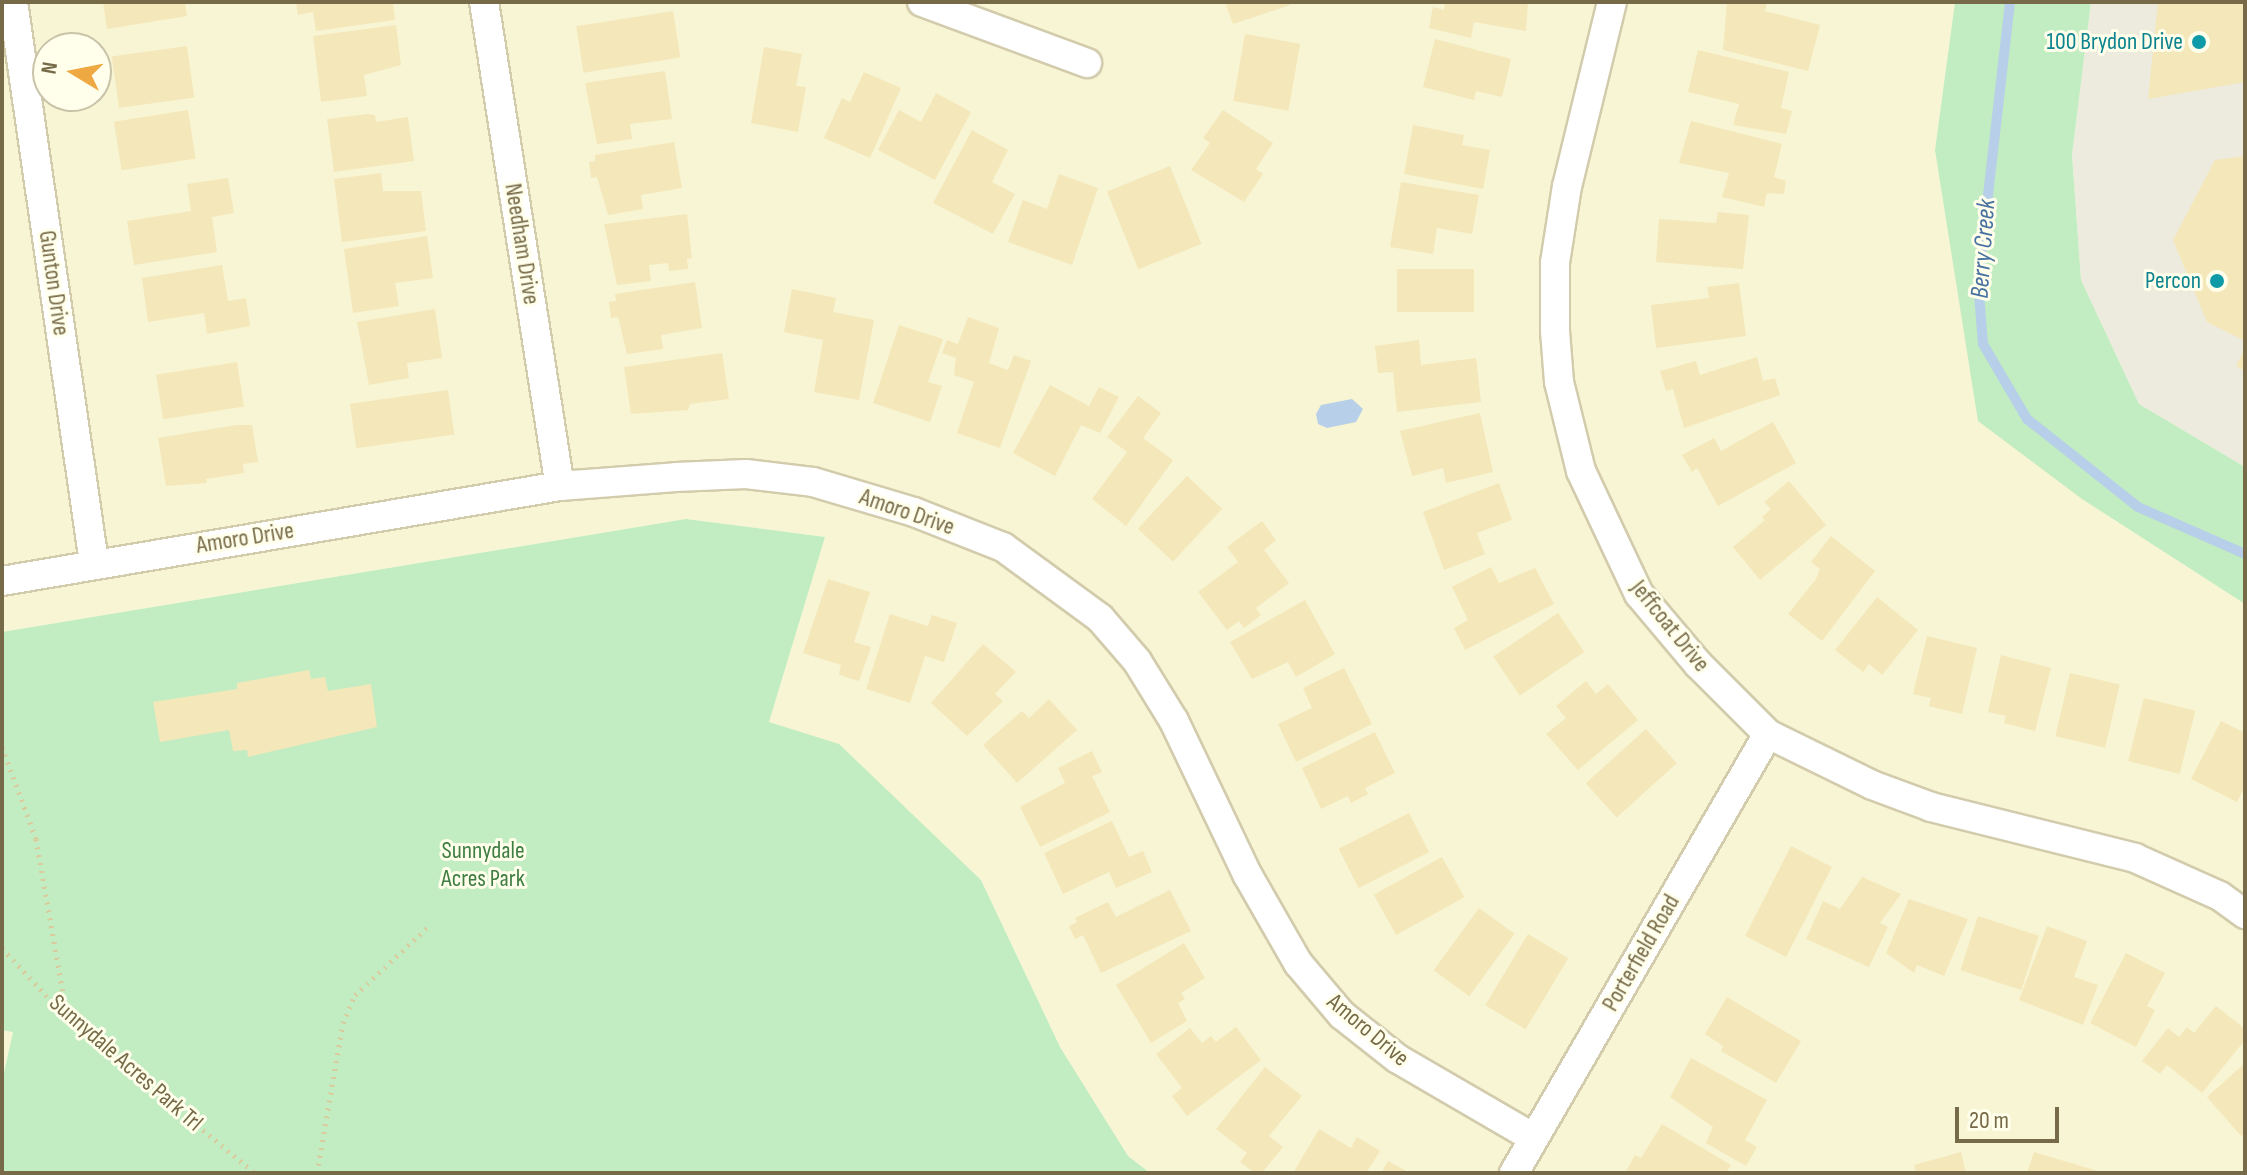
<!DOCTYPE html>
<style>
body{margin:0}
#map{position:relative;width:2247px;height:1175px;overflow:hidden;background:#fdfde4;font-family:"Sofia Sans Condensed",sans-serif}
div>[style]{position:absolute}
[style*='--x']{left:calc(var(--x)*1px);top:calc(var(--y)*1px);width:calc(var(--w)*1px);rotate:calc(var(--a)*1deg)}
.residential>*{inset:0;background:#f8f5d4}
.industrial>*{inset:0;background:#edebde}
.green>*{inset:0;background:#c2ecc1}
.water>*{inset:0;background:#b7cfe8}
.stream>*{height:10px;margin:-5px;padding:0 5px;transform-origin:5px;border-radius:5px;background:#b7cfe8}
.building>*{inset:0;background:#f4e7ba;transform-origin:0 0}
.path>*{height:5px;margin-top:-2.5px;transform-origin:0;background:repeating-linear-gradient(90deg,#dacb9c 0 2px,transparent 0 8px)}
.roads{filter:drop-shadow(2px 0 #d2cbac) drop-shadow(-2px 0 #d2cbac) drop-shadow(0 2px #d2cbac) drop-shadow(0 -2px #d2cbac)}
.street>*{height:28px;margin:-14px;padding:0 14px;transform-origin:14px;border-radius:14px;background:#fff}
.dots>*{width:22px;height:22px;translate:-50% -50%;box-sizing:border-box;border:4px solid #ffffeb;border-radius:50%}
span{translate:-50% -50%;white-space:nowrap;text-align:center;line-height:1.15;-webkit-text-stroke:6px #ffffeb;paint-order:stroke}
.culture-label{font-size:24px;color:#0d838f}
.right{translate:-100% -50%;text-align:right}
.street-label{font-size:24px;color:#776a48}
.park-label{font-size:24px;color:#3f7e43}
.water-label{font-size:26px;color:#4872a2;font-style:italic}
.frame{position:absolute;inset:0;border:4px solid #776a48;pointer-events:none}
.north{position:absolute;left:32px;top:32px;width:80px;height:80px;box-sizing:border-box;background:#ffffeb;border:2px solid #c9c3aa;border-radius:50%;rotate:280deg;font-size:22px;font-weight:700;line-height:32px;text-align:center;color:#776a48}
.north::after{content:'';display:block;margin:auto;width:28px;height:36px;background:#eea942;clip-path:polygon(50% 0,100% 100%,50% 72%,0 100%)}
.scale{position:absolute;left:1955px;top:1107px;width:104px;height:36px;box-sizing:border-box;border:4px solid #776a48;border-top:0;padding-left:10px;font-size:24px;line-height:28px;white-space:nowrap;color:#776a48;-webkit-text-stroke:6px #ffffeb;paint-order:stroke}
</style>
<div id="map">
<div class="residential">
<div style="clip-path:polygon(evenodd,2px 2px,1955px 2px,1935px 150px,2082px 499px,2245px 604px,2245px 1173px,1150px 1173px,1128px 1156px,1060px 1047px,981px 880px,839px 745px,769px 722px,825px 537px,686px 519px,2px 632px,2px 2px,48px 48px,96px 48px,96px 96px,48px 96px,48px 48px)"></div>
<div style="clip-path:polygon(2px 1030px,13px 1031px,2px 1082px)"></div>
</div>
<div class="industrial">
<div style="clip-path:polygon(2091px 2px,2245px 2px,2245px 467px,2139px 404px,2081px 280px,2072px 155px)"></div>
</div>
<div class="green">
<div style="clip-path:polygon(1955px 2px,2091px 2px,2072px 155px,2081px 280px,2139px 404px,2245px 467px,2245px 604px,2082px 499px,1978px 421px,1935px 150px)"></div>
<div style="clip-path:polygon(686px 519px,825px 537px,769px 722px,839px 744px,981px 880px,1060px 1047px,1128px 1156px,1150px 1173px,2px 1173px,2px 1082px,13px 1032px,2px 1030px,2px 632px)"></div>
</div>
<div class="water">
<div style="clip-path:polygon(1352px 399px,1363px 409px,1356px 422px,1327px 428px,1318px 424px,1316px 414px,1321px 405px)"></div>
</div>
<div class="stream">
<div style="--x:2010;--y:2;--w:281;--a:96.5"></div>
<div style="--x:1978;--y:281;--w:63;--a:85.5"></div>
<div style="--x:1983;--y:344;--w:87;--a:59.6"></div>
<div style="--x:2027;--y:419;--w:142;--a:38.4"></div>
<div style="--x:2138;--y:507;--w:117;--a:23.7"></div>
</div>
<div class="building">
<div style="clip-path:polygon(103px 2px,185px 2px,187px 16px,107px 29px)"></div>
<div style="clip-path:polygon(296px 2px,393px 2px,395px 20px,316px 31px,313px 12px,298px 15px)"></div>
<div style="clip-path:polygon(1225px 2px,1289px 2px,1290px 5px,1233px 24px)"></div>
<div style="clip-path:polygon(1445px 2px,1528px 2px,1526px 31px,1474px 22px,1471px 38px,1429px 28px,1433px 7px,1444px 10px)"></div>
<div style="clip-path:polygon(1727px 2px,1767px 2px,1765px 11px,1820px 25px,1808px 71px,1723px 50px)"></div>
<div style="clip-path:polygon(2158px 2px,2245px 2px,2245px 82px,2148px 99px)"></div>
<div style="left:673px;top:11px;width:47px;height:98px;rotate:81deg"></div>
<div style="clip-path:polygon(396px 25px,401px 65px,364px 75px,367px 96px,321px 102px,313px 36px)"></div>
<div style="left:1245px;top:34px;width:56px;height:68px;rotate:10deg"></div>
<div style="clip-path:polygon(1435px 39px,1511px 59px,1502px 97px,1476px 91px,1474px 100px,1423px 87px)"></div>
<div style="left:187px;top:46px;width:52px;height:76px;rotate:82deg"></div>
<div style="clip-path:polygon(764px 47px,802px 54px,796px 86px,806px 87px,798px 132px,751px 123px)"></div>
<div style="clip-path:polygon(1698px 50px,1789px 72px,1781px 108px,1792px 111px,1786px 134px,1733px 125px,1739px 104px,1688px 92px)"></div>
<div style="clip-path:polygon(665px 71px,672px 119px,630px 124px,632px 139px,597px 144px,585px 83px)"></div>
<div style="clip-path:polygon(864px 72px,901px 88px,870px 158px,824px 138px,842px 98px,850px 102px)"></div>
<div style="clip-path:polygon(936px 93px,971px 112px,935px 180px,878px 150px,899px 110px,921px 122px)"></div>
<div style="left:188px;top:110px;width:49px;height:75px;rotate:81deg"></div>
<div style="clip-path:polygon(1223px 110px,1273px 143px,1256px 169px,1263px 174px,1244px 202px,1191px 170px,1210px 143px,1203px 138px)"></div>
<div style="clip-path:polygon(368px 114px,375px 115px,376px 122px,408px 117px,414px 161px,334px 172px,327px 119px)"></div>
<div style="clip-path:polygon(1691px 121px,1782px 144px,1774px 177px,1786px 181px,1784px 194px,1767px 193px,1764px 207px,1722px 197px,1729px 173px,1679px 163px)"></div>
<div style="clip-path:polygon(1413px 125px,1464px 135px,1462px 145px,1490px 150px,1483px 189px,1404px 174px)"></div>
<div style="clip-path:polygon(972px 130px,1008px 150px,992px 182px,1015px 194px,993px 234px,933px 203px)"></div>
<div style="clip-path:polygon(674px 142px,682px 188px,641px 195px,643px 209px,608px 215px,597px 177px,591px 178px,589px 162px,595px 161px,595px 155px)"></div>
<div style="clip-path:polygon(2245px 156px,2245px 341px,2207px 322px,2173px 240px,2215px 160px)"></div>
<div style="left:1170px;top:166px;width:84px;height:68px;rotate:68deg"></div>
<div style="clip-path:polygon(381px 173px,383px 191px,421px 191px,426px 231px,342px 242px,334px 179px)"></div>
<div style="clip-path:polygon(1059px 174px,1098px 188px,1072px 265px,1008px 242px,1023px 200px,1047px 209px)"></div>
<div style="clip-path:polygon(228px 178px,234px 213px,212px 217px,217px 252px,134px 265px,127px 221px,191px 211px,187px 184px)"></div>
<div style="clip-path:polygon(1401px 182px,1479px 195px,1472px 234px,1437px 228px,1433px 254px,1390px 247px)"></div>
<div style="clip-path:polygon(1718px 212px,1749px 215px,1743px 269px,1656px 262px,1659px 219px,1716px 223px)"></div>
<div style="clip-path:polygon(687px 214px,692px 258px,687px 259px,688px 269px,669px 271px,668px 263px,649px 265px,651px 281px,617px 285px,604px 224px)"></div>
<div style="clip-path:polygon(427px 236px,433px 278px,395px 283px,399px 306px,353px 313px,344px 249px)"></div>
<div style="clip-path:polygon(222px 265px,228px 301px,246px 298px,250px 326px,207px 334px,204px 313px,148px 322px,142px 278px)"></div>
<div style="left:1397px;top:269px;width:77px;height:43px"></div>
<div style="clip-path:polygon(695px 282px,702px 328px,661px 335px,663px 349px,627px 354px,618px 317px,611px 318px,609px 302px,616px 301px,615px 294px)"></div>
<div style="clip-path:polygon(1739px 283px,1746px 336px,1656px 348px,1651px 305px,1709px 298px,1707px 287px)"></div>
<div style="clip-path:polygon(792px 289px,836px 298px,833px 312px,874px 320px,859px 400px,814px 392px,823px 340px,784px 332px)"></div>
<div style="clip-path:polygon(435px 309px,442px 358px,407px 363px,409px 378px,369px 385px,357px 322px)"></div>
<div style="clip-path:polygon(968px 317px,999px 328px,989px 363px,1008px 370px,1014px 355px,1031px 361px,1000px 448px,957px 433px,974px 382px,954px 375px,956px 358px,942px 353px,947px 340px,958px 344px)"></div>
<div style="clip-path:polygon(899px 325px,943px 339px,928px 382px,942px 386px,930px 422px,873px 403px)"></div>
<div style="clip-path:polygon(1419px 340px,1421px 365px,1476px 358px,1481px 402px,1397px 412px,1393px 372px,1378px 373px,1375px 346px)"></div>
<div style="clip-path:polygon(2245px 348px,2245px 371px,2236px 366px)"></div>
<div style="clip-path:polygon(722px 353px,729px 399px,690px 404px,688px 410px,631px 414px,624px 367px)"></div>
<div style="clip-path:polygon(1757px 357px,1763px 381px,1775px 378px,1780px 395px,1684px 428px,1673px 389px,1666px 391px,1660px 371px,1696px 361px,1700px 375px)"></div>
<div style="left:237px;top:362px;width:45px;height:82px;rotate:81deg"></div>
<div style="clip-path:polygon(1050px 385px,1089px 406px,1099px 387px,1119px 397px,1100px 433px,1081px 425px,1055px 476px,1013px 453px)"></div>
<div style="left:448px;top:390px;width:45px;height:99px;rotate:82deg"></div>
<div style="clip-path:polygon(1138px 396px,1161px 413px,1143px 438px,1173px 460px,1126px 526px,1092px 499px,1127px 452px,1107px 437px)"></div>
<div style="clip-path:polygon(1480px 413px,1493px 472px,1446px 483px,1443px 468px,1412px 476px,1400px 431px)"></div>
<div style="clip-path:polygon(1773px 422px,1796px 463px,1718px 506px,1697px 468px,1692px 472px,1682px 455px,1714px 438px,1721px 451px)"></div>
<div style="clip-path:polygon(236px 425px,252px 425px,258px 462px,243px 464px,244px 473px,206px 479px,207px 483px,166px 486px,158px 438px)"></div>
<div style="left:1187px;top:476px;width:48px;height:72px;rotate:43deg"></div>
<div style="clip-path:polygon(1789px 481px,1826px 525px,1760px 580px,1733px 547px,1765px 520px,1762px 517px,1771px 509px,1764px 502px)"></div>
<div style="clip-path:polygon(1499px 483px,1512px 520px,1477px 533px,1485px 554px,1444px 570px,1423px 512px)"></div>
<div style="clip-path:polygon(1262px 521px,1276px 540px,1264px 550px,1289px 583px,1256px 608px,1261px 615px,1244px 628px,1239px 621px,1227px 630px,1198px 592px,1238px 562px,1227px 547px)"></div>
<div style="clip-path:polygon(1831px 536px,1875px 571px,1822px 641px,1788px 614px,1816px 579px,1820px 569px,1811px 562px)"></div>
<div style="clip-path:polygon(1491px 567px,1499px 583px,1535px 568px,1554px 604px,1465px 650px,1454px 628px,1468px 620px,1452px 587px)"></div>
<div style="clip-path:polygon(828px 579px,870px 592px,854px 642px,871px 647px,859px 681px,839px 675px,841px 665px,803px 653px)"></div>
<div style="clip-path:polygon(1877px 597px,1918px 630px,1882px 675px,1869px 664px,1863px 672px,1835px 650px)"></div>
<div style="clip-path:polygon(1305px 600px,1335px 654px,1296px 677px,1288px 662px,1252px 679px,1230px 642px)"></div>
<div style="left:1558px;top:613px;width:47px;height:78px;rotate:56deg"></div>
<div style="clip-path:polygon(890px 614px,928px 626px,932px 615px,957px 623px,944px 662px,925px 656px,910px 703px,866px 689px)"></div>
<div style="clip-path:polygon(1927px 636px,1977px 648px,1962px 714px,1929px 706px,1931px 698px,1913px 694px)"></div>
<div style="clip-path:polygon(983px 644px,1016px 672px,995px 694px,1003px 701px,967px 736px,931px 703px)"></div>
<div style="clip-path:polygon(2001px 655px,2051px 668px,2035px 731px,2004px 723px,2006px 716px,1988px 712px)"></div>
<div style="clip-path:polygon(1344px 668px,1372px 724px,1296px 762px,1278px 724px,1312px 708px,1303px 688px)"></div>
<div style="clip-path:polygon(309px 670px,311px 679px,325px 677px,328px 691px,371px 684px,377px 727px,248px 757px,247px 750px,233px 751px,229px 730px,160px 742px,153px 702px,237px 689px,237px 683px)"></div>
<div style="left:2070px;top:673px;width:51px;height:65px;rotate:13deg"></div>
<div style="clip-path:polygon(1586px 681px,1596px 694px,1608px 684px,1638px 720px,1578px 770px,1546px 734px,1566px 718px,1556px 706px)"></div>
<div style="left:2144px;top:698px;width:53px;height:65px;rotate:14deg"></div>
<div style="clip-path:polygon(1049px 699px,1077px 730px,1017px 783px,983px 745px,1022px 711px,1029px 718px)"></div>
<div style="clip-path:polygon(2221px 721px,2245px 733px,2245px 786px,2237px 802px,2191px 779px)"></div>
<div style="left:1646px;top:729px;width:46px;height:81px;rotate:48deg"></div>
<div style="clip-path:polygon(1375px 732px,1395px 773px,1365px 788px,1368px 794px,1351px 803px,1348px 796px,1321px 809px,1302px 768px)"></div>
<div style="clip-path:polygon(1092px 751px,1102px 772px,1092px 776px,1110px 812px,1040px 847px,1020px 807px,1065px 783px,1058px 768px)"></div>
<div style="left:1409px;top:813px;width:44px;height:79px;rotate:63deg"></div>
<div style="clip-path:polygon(1112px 821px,1129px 857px,1143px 851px,1152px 872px,1116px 888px,1109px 872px,1063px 894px,1044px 853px)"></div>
<div style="left:1791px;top:846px;width:46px;height:101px;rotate:27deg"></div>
<div style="left:1442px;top:857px;width:46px;height:78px;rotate:61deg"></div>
<div style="clip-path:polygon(1862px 877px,1901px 894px,1880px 923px,1888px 927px,1869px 967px,1806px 939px,1823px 901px,1840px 909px)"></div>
<div style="clip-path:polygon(1170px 890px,1191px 931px,1101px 973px,1083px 935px,1075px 939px,1069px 926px,1077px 922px,1075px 918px,1108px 902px,1116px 917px)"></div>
<div style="clip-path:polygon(1909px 899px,1968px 919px,1944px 976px,1917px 965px,1914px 973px,1886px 953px)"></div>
<div style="left:1479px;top:908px;width:44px;height:77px;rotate:36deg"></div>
<div style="left:1978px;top:916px;width:64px;height:57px;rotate:18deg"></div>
<div style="clip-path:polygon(2047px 926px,2087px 941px,2074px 977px,2098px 985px,2083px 1025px,2019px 1000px)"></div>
<div style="left:1528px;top:934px;width:47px;height:83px;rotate:31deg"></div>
<div style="clip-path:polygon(1184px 943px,1205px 978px,1181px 993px,1185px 999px,1178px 1003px,1187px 1021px,1151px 1043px,1116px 985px)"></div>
<div style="clip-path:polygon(2126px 953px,2165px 973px,2147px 1006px,2155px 1010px,2136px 1047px,2090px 1023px)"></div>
<div style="clip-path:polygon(1727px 997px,1801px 1041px,1776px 1083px,1721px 1051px,1723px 1046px,1705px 1034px)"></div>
<div style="clip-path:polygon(2216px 1006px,2245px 1029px,2245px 1040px,2202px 1093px,2167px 1065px,2160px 1074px,2142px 1061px,2168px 1028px,2179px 1037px,2187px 1027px,2194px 1033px)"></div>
<div style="clip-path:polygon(1236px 1027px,1261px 1060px,1187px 1116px,1172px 1096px,1182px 1088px,1156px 1054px,1190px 1028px,1202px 1043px,1211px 1036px,1216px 1042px)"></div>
<div style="clip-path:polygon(1691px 1058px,1767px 1100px,1745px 1140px,1757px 1147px,1746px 1166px,1706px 1143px,1713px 1127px,1670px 1097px)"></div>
<div style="clip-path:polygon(2245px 1063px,2245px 1133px,2241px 1136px,2207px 1097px)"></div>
<div style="clip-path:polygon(1265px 1067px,1302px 1096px,1269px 1136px,1283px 1147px,1262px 1173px,1255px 1173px,1240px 1162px,1247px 1153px,1216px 1129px)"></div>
<div style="clip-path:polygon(1662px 1124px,1731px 1165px,1726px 1173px,1625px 1173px,1635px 1155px,1641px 1158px)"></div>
<div style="clip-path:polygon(1319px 1129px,1351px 1148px,1357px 1137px,1380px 1151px,1366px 1173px,1293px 1173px)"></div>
<div style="clip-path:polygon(1961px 1152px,1966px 1173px,1916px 1173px,1914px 1165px)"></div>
<div style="clip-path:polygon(2034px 1152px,2101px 1172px,2101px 1173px,2027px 1173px)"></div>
<div style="clip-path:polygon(1388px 1161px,1410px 1173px,1381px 1173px)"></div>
</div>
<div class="path">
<div style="--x:2;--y:747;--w:98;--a:69.7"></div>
<div style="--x:36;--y:839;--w:181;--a:80.1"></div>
<div style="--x:2;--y:948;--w:96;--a:47.1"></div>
<div style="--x:67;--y:1018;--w:244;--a:39.5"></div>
<div style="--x:317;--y:1173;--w:152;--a:-80.2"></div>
<div style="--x:343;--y:1023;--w:30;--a:-67"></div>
<div style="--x:355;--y:995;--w:103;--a:-43"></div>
</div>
<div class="roads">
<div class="street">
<div style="--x:13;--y:2;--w:567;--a:81.78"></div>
<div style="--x:484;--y:2;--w:490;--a:81.1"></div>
<div style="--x:922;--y:2;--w:176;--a:20.3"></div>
<div style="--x:1612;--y:2;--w:189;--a:103.7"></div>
<div style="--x:1567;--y:186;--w:78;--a:98.9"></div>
<div style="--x:1555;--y:263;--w:68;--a:90"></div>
<div style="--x:1555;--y:331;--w:51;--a:85.5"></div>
<div style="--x:1559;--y:382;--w:92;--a:76.1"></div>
<div style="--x:1581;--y:471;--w:136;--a:64.8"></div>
<div style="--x:1639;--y:594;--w:92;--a:49.9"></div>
<div style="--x:1698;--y:664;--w:99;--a:45"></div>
<div style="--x:1768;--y:734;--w:116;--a:26.1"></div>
<div style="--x:1872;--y:785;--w:63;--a:20.4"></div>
<div style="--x:1931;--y:807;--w:210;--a:14"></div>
<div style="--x:2135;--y:858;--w:93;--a:24.1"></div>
<div style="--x:2220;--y:896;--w:31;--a:36"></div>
<div style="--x:2;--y:581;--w:566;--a:-9.66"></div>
<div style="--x:560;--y:486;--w:116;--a:-4.4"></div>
<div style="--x:676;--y:477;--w:70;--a:-2.5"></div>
<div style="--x:746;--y:474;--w:67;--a:6.8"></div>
<div style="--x:813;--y:482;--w:105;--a:16.5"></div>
<div style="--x:914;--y:512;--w:96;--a:21.5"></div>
<div style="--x:1003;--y:547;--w:120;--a:36.2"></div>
<div style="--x:1100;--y:618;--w:57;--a:49.3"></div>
<div style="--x:1137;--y:661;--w:70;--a:58.3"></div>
<div style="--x:1174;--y:721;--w:170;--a:64.5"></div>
<div style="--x:1247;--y:874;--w:103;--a:60.2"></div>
<div style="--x:1298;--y:963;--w:68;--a:49.8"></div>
<div style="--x:1342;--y:1015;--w:71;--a:38.2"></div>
<div style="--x:1398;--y:1059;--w:157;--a:30.2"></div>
<div style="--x:1514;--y:1173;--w:507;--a:-59.95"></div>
</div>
</div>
<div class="dots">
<div style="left:2199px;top:42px;background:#0f9aa8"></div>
<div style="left:2217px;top:281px;background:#0f9aa8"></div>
</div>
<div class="culture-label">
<span class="right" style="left:2183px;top:42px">100 Brydon Drive</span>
<span class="right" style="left:2201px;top:281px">Percon</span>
</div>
<div class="street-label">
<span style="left:522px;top:244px;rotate:81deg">Needham Drive</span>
<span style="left:54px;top:283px;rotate:82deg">Gunton Drive</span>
<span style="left:907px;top:512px;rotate:19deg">Amoro Drive</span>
<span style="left:245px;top:538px;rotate:-9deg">Amoro Drive</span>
<span style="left:1670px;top:626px;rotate:51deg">Jeffcoat Drive</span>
<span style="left:1641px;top:953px;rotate:-60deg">Porterfield Road</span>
<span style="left:1368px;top:1030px;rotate:40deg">Amoro Drive</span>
<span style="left:126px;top:1063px;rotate:41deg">Sunnydale Acres Park Trl</span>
</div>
<div class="park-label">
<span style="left:483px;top:865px">Sunnydale<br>Acres Park</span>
</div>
<div class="water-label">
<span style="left:1984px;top:249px;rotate:-86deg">Berry Creek</span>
</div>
<div class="frame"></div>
<div class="north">N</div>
<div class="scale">20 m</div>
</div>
